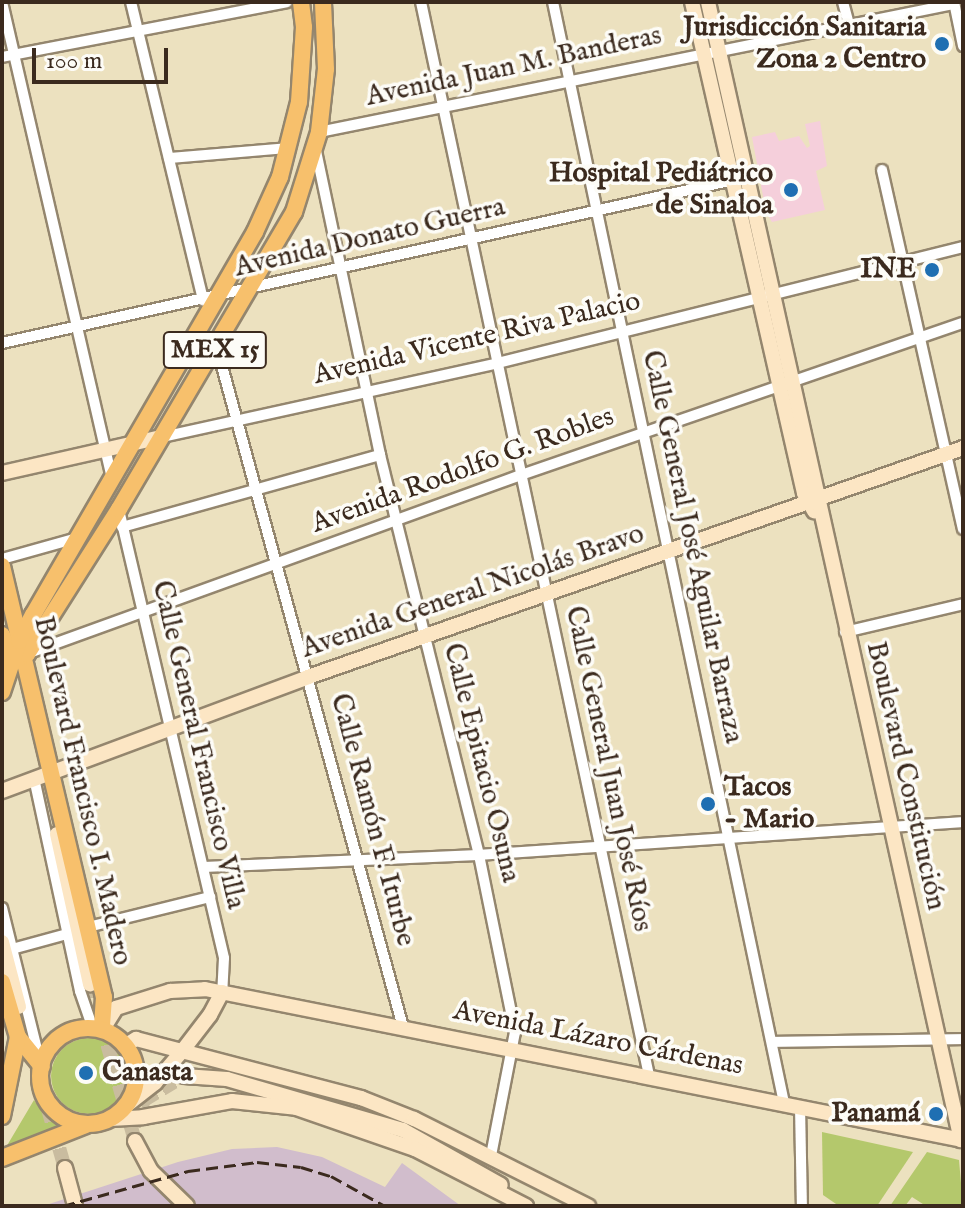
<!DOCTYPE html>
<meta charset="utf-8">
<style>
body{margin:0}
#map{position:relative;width:965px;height:1208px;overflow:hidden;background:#ece1bf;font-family:"IM FELL English",serif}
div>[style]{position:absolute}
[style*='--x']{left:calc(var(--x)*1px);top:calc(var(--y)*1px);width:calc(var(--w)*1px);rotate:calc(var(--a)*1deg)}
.built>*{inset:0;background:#f5cfdb}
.industrial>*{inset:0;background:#d1bdcc}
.green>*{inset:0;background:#b4c86c}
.round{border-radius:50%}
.secondary-tunnel>*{height:14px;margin-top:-7px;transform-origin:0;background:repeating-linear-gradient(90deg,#c9bc9f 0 14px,transparent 0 21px)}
.roads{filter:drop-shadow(2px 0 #94866e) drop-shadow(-2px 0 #94866e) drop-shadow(0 2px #94866e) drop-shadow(0 -2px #94866e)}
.street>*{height:10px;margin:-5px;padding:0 5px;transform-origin:5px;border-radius:5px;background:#fff}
.secondary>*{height:14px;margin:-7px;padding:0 7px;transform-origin:7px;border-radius:7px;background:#fce6c4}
.primary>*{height:16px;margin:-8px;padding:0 8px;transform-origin:8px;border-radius:8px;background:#f7c06c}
.primary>.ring{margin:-8px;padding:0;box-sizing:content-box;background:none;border:16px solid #f7c06c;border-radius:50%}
.rail>*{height:3px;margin-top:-1.5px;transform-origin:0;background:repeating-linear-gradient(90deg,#3b2a1e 0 12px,transparent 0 18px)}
.dots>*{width:22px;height:22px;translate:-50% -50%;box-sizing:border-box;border:4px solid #fdfcf7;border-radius:50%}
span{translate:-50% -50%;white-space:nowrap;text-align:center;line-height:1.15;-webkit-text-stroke:7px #fdfcf7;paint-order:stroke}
.shield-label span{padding:2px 6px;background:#fdfcf7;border:2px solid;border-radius:6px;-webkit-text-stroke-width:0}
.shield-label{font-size:26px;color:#3b2a1e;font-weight:700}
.poi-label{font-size:28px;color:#3b2a1e;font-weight:700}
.right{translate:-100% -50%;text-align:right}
.left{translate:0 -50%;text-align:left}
.street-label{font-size:28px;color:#3b2a1e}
.frame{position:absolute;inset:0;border:4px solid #3b2a1e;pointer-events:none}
.scale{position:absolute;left:32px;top:48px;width:136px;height:36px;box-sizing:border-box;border:4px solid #3b2a1e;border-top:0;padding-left:10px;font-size:24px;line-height:28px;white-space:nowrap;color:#3b2a1e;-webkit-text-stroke:6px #fdfcf7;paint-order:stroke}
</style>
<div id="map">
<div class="built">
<div style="clip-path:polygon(820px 121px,827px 166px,816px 171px,825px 210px,772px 222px,766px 212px,752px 137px,775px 132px,779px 141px,799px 136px,807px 148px,810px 146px,805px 124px)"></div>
</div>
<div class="industrial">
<div style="clip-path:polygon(277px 1147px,322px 1157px,385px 1187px,402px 1163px,461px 1206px,43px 1206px,178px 1162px,232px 1149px)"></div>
</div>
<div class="green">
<div class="round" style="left:51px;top:1038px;width:76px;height:76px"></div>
<div style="clip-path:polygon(34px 1100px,45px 1116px,64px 1128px,2px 1154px)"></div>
<div style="clip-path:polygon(822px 1132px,913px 1152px,877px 1206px,839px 1206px,823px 1195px)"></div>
<div style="clip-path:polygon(927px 1152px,959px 1160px,963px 1206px,926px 1206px,912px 1197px,905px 1206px,890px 1206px)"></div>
</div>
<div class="secondary-tunnel">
<div style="--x:90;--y:984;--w:163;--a:74"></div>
<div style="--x:19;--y:1007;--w:167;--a:74.1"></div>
<div style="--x:134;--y:1126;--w:28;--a:-69"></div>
<div style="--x:144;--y:1100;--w:47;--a:-31"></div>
</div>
<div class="roads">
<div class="street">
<div style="--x:2;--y:2;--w:490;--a:77"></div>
<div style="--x:131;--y:2;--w:307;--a:76.4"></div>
<div style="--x:421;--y:2;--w:1098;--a:78.01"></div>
<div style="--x:553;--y:2;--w:1125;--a:78.15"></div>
<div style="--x:843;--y:2;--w:23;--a:75"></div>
<div style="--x:954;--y:2;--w:45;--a:78.4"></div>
<div style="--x:2;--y:57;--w:290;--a:-10.9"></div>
<div style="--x:319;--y:132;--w:648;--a:-11.4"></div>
<div style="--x:316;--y:151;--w:311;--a:78.1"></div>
<div style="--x:380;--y:455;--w:412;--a:76.1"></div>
<div style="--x:479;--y:855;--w:181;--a:78.5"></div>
<div style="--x:515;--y:1032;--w:126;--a:101"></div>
<div style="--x:169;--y:158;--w:119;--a:-4.8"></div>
<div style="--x:882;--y:170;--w:368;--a:77.3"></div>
<div style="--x:2;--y:343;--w:763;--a:-12.56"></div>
<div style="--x:217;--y:348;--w:704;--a:74.68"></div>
<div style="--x:162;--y:437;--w:344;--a:-12.4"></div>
<div style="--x:498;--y:363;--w:479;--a:-14"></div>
<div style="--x:119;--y:510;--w:460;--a:76.8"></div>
<div style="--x:224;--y:958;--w:34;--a:93"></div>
<div style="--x:122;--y:527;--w:268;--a:-15.6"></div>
<div style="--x:2;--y:559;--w:78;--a:-15.6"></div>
<div style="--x:845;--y:632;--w:121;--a:-13.3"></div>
<div style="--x:29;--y:653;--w:523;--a:-19.89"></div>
<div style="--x:521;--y:475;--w:467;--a:-19"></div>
<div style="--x:34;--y:778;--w:218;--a:77.8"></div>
<div style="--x:80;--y:991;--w:39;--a:71"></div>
<div style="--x:203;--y:867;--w:276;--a:-2.5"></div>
<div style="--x:479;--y:855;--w:485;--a:-3.9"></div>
<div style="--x:2;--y:908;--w:154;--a:76.1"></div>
<div style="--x:88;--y:927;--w:126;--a:-13.8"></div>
<div style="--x:12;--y:949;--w:57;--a:-15.3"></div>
<div style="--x:772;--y:1042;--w:191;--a:-0.9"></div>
<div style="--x:800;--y:1106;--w:100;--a:88.9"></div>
</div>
<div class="secondary">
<div style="--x:692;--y:2;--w:504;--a:77.15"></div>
<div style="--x:804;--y:493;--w:21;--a:61"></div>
<div style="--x:708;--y:2;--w:1166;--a:77.47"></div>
<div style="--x:2;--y:473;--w:164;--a:-12.7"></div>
<div style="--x:2;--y:791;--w:327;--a:-20.4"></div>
<div style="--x:308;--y:677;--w:694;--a:-19.27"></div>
<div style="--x:57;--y:834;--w:154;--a:77.6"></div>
<div style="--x:2;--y:942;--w:67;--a:75.3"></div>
<div style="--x:103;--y:1029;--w:25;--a:-58"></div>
<div style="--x:116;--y:1008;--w:57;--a:-17.5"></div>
<div style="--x:170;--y:991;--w:35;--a:-3"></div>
<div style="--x:205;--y:989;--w:773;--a:11.27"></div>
<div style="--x:126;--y:1045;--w:12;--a:-31"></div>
<div style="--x:136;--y:1039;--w:233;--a:14.7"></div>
<div style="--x:361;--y:1098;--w:57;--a:21.6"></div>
<div style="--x:414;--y:1119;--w:195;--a:26.6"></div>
<div style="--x:184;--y:1076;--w:43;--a:4"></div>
<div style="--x:227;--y:1079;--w:183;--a:16.2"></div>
<div style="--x:403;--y:1130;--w:112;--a:29.3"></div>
<div style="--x:127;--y:1105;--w:36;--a:-38"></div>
<div style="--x:155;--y:1083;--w:43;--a:-49.7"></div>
<div style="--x:183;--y:1050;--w:44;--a:-52.4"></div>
<div style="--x:210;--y:1015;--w:26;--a:-62"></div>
<div style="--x:110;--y:1119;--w:33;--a:-3"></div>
<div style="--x:143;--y:1117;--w:90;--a:-10.2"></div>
<div style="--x:232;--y:1101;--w:64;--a:6.2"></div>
<div style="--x:296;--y:1108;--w:126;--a:19"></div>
<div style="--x:415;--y:1149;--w:125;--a:27.2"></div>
<div style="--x:135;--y:1141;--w:34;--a:62"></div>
<div style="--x:151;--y:1171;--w:50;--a:44.2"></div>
<div style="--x:65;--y:1168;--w:39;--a:75"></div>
</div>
<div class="primary">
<div style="--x:2;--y:566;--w:443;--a:76.7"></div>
<div style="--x:104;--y:997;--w:32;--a:94"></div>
<div style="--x:2;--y:635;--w:28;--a:67"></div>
<div style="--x:13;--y:661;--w:16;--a:-27"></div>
<div style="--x:27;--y:654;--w:172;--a:-57.6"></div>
<div style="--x:119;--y:509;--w:345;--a:-59.5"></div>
<div style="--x:294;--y:212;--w:84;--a:-72.6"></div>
<div style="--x:319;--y:132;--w:63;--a:-83.7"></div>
<div style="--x:326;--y:69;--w:67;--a:-92.6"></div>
<div style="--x:2;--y:692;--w:54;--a:-71.6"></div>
<div style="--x:19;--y:641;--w:30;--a:-62"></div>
<div style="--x:33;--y:615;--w:443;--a:-59.9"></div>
<div style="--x:255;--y:232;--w:60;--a:-65.6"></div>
<div style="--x:280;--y:177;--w:77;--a:-75.8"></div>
<div style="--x:299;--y:102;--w:75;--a:-86.2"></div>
<div style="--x:304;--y:27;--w:25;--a:-97"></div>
<div style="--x:2;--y:982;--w:57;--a:73.8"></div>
<div style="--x:18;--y:1037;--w:38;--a:51"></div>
<div class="ring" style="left:40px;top:1028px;width:80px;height:80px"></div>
<div style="--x:2;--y:1116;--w:81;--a:-78.6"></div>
<div style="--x:2;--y:1158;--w:90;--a:-21.4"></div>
</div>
</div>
<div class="rail">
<div style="--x:63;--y:1206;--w:130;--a:-15.6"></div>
<div style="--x:188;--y:1171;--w:70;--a:-7.4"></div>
<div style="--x:257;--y:1162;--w:44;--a:6.5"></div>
<div style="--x:301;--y:1167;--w:31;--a:17"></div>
<div style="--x:331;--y:1176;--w:62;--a:29.1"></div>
</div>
<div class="dots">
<div style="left:942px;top:44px;background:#1f6fb2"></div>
<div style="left:791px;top:190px;background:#1f6fb2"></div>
<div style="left:932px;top:270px;background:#1f6fb2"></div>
<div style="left:708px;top:804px;background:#1f6fb2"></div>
<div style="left:86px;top:1073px;background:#1f6fb2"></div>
<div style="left:936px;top:1114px;background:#1f6fb2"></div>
</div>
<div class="shield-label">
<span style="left:215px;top:350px">MEX 15</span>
</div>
<div class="poi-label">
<span class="right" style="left:926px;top:44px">Jurisdicción Sanitaria<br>Zona 2 Centro</span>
<span class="right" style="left:773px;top:190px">Hospital Pediátrico<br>de Sinaloa</span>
<span class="right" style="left:916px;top:270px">INE</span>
<span class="left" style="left:724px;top:804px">Tacos<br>- Mario</span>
<span class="left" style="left:102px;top:1073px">Canasta</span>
<span class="right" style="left:920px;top:1114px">Panamá</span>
</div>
<div class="street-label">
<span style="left:514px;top:67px;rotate:-12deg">Avenida Juan M. Banderas</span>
<span style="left:370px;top:238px;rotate:-13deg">Avenida Donato Guerra</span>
<span style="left:477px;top:339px;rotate:-13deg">Avenida Vicente Riva Palacio</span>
<span style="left:463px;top:471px;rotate:-20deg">Avenida Rodolfo G. Robles</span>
<span style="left:692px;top:547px;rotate:78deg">Calle General José Aguilar Barraza</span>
<span style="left:473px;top:592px;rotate:-19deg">Avenida General Nicolás Bravo</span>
<span style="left:198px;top:745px;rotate:77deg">Calle General Francisco Villa</span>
<span style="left:481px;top:763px;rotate:76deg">Calle Epitacio Osuna</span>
<span style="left:608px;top:769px;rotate:78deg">Calle General Juan José Ríos</span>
<span style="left:905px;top:776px;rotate:77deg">Boulevard Constitución</span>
<span style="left:82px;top:791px;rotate:77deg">Boulevard Francisco I. Madero</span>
<span style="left:372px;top:820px;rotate:75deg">Calle Ramón F. Iturbe</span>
<span style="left:598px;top:1039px;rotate:11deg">Avenida Lázaro Cárdenas</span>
</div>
<div class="frame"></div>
<div class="scale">100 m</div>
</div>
